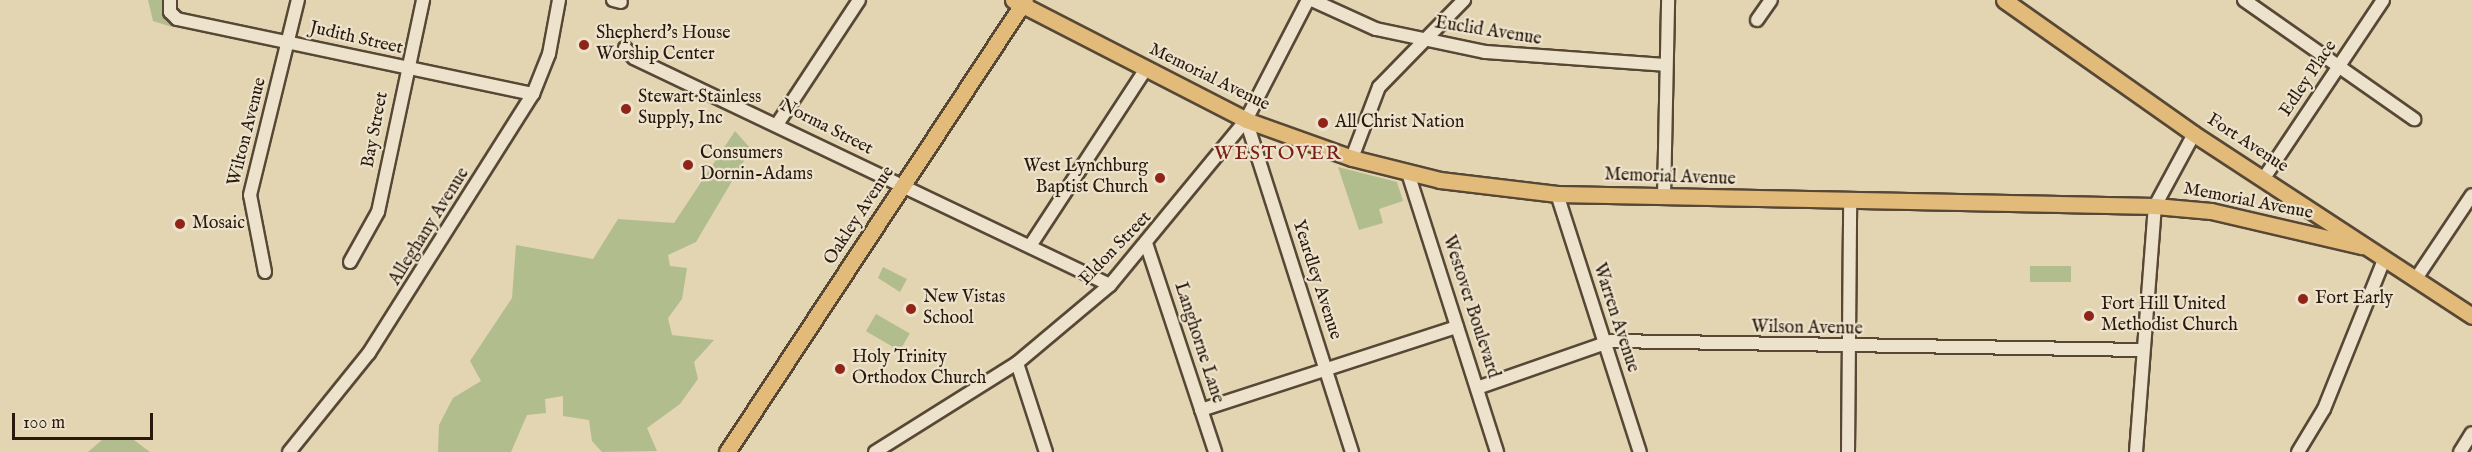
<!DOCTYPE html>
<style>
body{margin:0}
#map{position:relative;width:2472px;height:452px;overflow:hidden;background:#e3d4b2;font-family:"IM FELL English",serif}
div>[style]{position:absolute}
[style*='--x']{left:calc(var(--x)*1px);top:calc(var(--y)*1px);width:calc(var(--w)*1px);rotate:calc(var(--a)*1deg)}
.green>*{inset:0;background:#b2bd8e;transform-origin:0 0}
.roads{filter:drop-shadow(2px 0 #574836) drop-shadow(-2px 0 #574836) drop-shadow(0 2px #574836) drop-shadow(0 -2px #574836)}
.minor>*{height:12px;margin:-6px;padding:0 6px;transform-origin:6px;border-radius:6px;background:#ede3cd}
.major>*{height:15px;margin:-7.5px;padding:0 7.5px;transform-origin:7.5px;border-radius:7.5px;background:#e2ba79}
.dots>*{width:16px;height:16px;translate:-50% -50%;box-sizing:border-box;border:3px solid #ede3cd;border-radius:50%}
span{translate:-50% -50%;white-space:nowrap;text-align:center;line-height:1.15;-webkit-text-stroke:4.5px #ede3cd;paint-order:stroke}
.street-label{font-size:18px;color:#28190c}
.poi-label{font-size:18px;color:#28190c}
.left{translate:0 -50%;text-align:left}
.right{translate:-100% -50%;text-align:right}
.neighbourhood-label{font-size:20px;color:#7a1f14;letter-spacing:1.5px}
.scale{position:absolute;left:12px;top:413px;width:141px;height:27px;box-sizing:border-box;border:3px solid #28190c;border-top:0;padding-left:8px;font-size:18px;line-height:21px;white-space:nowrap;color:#28190c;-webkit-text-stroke:4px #ede3cd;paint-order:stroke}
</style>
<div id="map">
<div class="green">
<div style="clip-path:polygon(148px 0,163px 0,163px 14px,172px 27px,153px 21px)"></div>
<div style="clip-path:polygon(735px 131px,751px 149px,696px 242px,668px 255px,670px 266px,687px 268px,682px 299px,668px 318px,672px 335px,714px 340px,694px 362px,698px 379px,680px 404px,647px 428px,657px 451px,602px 452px,592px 441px,589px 420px,563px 416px,563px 396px,545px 399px,546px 413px,527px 415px,511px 452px,438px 452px,439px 425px,453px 398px,481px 381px,470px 361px,512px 298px,516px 245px,593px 259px,618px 219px,674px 223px)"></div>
<div style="clip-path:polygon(1338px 167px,1397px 182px,1403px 201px,1379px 209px,1383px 223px,1359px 230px)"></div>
<div style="left:2030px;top:266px;width:41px;height:16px"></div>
<div style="clip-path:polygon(883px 267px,907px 279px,900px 292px,878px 278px)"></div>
<div style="left:876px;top:314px;width:39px;height:20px;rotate:30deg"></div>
<div style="clip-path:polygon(117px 437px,134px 440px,150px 452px,88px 452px,103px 439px)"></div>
</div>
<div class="roads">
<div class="minor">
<div style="--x:170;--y:0;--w:12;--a:90"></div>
<div style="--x:170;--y:12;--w:10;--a:45"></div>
<div style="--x:177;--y:19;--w:364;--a:11.9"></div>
<div style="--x:613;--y:0;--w:8;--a:14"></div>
<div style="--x:1312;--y:0;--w:70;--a:24.4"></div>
<div style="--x:1376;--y:29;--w:111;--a:11.9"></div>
<div style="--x:1485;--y:52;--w:181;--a:4.1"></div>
<div style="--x:2244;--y:0;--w:208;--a:35"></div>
<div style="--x:1757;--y:20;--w:24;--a:-55"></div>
<div style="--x:625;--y:48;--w:13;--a:48"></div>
<div style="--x:634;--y:58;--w:527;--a:25.5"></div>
<div style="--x:1246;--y:120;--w:349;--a:72.3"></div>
<div style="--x:778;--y:123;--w:147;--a:-56.6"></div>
<div style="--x:1352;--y:158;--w:76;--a:-69.2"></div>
<div style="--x:1379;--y:87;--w:122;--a:-45.7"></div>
<div style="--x:1408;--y:173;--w:293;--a:72.3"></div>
<div style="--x:2264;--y:178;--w:214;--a:-56.2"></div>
<div style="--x:1557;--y:194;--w:271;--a:72.2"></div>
<div style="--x:1664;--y:197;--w:197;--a:-88.8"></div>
<div style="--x:1030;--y:246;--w:210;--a:-56.8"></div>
<div style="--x:1147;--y:246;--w:217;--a:71.7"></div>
<div style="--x:350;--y:262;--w:57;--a:-60.8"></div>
<div style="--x:378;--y:212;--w:217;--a:-78"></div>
<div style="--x:265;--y:272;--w:78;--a:-101"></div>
<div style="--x:250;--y:195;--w:201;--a:-76.2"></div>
<div style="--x:2415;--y:280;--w:102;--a:-56.2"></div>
<div style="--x:1017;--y:363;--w:94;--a:72"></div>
<div style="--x:1477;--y:388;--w:142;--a:-19.3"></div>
<div style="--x:1611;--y:341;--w:532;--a:0.97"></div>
<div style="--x:1201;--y:410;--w:269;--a:-18"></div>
<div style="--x:289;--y:452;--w:127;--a:-51.1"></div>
<div style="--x:369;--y:353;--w:307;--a:-57.7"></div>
<div style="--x:533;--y:94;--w:43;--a:-68.2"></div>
<div style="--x:549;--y:54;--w:55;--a:-79.5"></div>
<div style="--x:875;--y:452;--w:168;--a:-32.1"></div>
<div style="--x:1017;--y:363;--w:121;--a:-40"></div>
<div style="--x:1110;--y:285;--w:214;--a:-50.5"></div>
<div style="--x:1246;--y:120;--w:135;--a:-62.7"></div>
<div style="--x:1848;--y:452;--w:249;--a:-89.5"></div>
<div style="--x:2136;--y:452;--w:247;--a:-85.6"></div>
<div style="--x:2155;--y:206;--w:82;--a:-61.6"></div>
<div style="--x:2298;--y:452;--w:50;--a:-58.8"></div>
<div style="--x:2324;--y:409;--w:161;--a:-68.1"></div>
<div style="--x:2460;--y:452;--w:22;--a:-58"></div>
</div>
<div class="major">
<div style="--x:1013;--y:0;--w:262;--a:27.2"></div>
<div style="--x:1246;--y:120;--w:113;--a:19.7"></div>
<div style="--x:1352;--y:158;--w:91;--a:14"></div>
<div style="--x:1440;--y:180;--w:118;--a:6.8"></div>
<div style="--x:1557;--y:194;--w:598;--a:1.15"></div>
<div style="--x:2155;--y:206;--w:56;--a:5.1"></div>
<div style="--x:2211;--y:211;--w:155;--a:13.1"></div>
<div style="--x:2004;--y:0;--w:232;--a:35.2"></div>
<div style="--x:2194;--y:134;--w:332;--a:33.2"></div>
<div style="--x:727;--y:452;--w:541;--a:-56.6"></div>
</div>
</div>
<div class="dots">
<div style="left:584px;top:45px;background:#8f2418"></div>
<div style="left:626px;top:109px;background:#8f2418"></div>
<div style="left:1323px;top:123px;background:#8f2418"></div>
<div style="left:688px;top:165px;background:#8f2418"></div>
<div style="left:1160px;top:178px;background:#8f2418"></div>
<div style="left:180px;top:224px;background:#8f2418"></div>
<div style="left:2303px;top:299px;background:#8f2418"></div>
<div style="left:911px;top:309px;background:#8f2418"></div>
<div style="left:2089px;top:316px;background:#8f2418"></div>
<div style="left:840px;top:369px;background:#8f2418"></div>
</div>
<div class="street-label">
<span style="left:1488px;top:32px;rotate:9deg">Euclid Avenue</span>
<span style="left:356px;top:39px;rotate:13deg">Judith Street</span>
<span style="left:1209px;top:78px;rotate:26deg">Memorial Avenue</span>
<span style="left:2309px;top:79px;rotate:-56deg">Edley Place</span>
<span style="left:826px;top:128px;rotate:27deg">Norma Street</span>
<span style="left:376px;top:130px;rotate:-79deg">Bay Street</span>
<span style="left:248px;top:132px;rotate:-76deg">Wilton Avenue</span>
<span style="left:2247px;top:144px;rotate:33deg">Fort Avenue</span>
<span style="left:1670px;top:178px;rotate:2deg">Memorial Avenue</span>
<span style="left:2248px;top:202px;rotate:11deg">Memorial Avenue</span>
<span style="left:860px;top:216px;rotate:-57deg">Oakley Avenue</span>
<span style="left:430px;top:227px;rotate:-58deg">Alleghany Avenue</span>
<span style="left:1116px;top:249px;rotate:-46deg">Eldon Street</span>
<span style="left:1316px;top:280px;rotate:72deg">Yeardley Avenue</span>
<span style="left:1470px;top:307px;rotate:72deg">Westover Boulevard</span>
<span style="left:1615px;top:318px;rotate:72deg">Warren Avenue</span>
<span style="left:1807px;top:329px;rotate:1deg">Wilson Avenue</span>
<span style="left:1198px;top:343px;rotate:72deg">Langhorne Lane</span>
</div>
<div class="poi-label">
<span class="left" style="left:596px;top:45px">Shepherd's House<br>Worship Center</span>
<span class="left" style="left:638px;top:109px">Stewart Stainless<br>Supply, Inc</span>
<span class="left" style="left:1335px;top:123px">All Christ Nation</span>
<span class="left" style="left:700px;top:165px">Consumers<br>Dornin-Adams</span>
<span class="right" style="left:1148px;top:178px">West Lynchburg<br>Baptist Church</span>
<span class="left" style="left:192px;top:224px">Mosaic</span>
<span class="left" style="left:923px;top:309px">New Vistas<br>School</span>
<span class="left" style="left:2315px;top:299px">Fort Early</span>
<span class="left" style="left:2101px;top:316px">Fort Hill United<br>Methodist Church</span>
<span class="left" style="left:852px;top:369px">Holy Trinity<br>Orthodox Church</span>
</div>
<div class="neighbourhood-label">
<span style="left:1278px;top:153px">WESTOVER</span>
</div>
<div class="scale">100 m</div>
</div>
